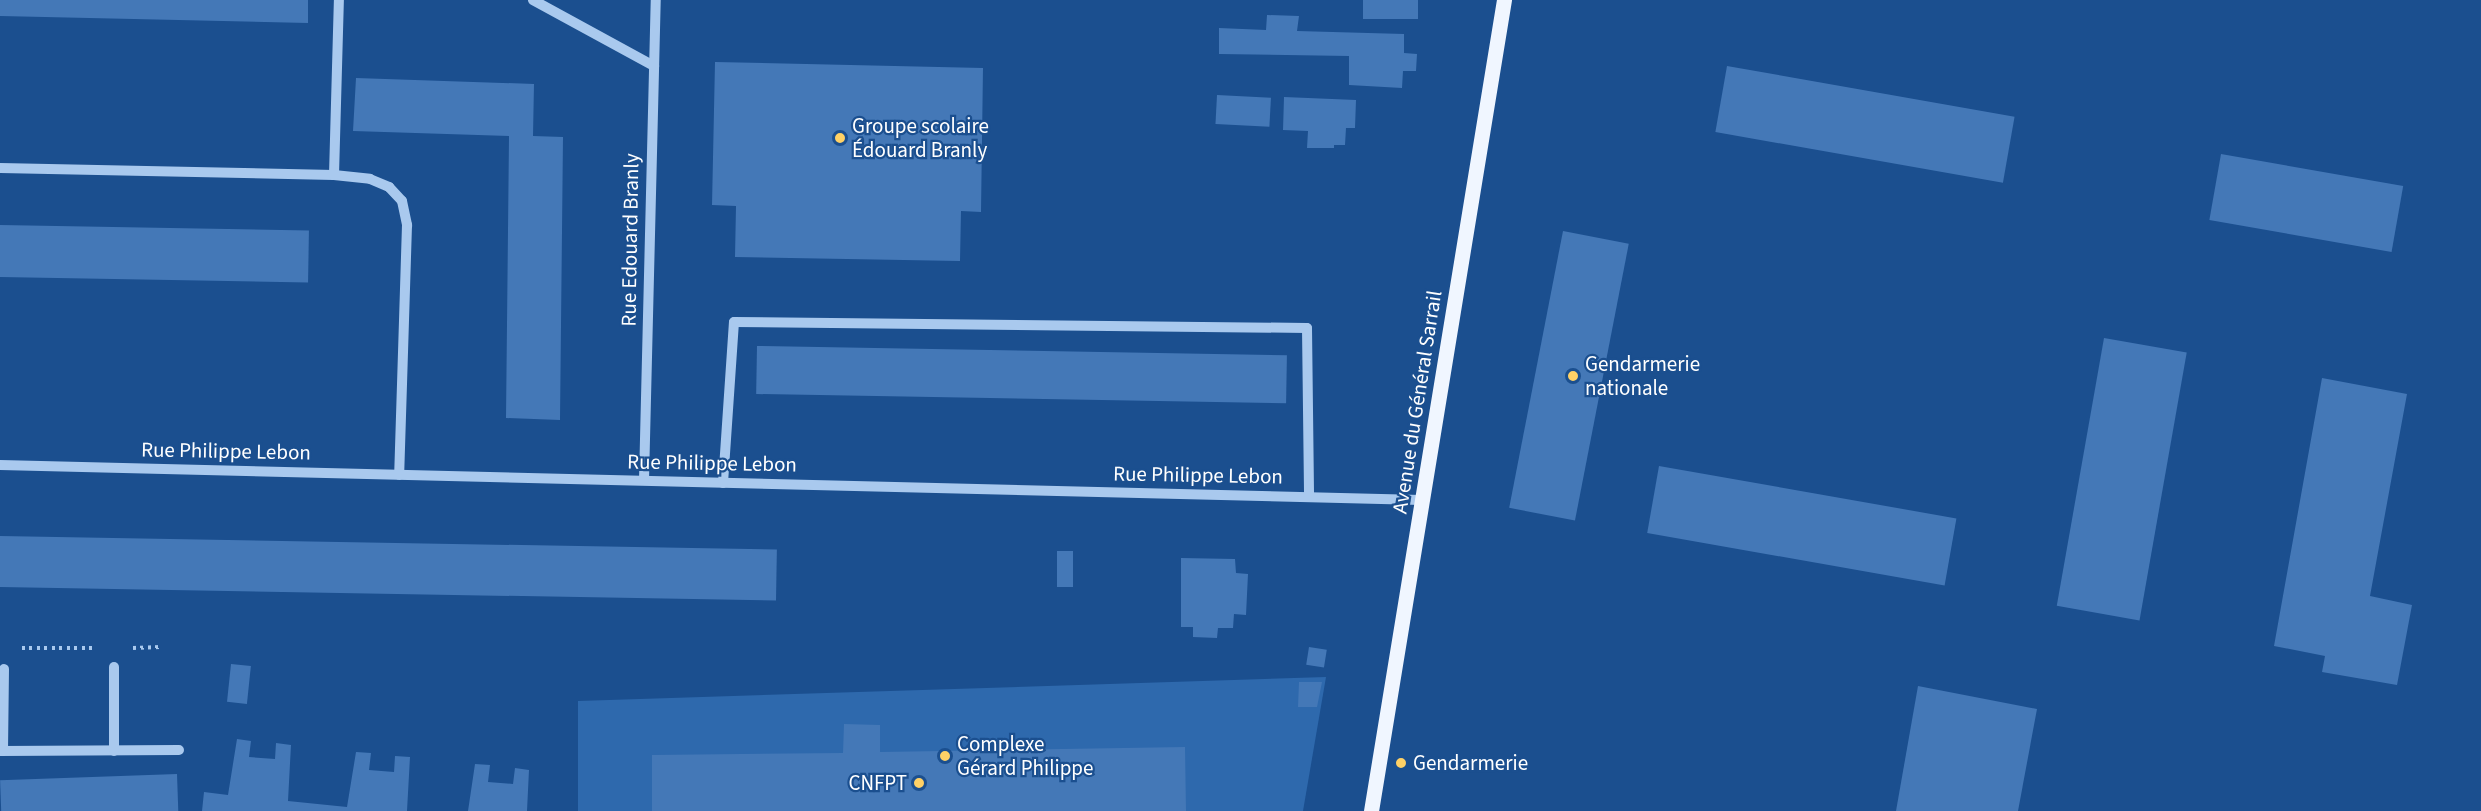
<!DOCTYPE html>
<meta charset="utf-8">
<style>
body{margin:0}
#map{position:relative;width:2481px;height:811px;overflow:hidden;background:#1b4f8f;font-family:"Source Sans 3",sans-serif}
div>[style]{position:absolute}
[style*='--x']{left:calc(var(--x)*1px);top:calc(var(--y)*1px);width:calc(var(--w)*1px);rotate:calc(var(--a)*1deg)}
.green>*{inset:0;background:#2e69ad}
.building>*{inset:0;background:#4478b7;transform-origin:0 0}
.path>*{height:4px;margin-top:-2px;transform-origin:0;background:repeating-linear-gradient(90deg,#a9c9ee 0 3px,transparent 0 7.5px)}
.minor>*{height:10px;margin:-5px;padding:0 5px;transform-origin:5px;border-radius:5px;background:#a9c9ee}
.major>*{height:15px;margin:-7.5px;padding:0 7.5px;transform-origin:7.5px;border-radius:7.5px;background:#f0f6ff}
.dots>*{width:16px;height:16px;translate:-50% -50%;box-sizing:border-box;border:3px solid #1b4f8f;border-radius:50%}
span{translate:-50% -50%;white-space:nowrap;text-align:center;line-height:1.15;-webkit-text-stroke:4.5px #1b4f8f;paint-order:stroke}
.poi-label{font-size:21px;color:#fff}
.left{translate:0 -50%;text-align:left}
.right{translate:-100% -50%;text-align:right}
.street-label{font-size:21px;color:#fff}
</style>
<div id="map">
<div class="green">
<div style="clip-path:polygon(1326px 677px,1303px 811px,578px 811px,578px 701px)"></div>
</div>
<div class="building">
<div style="clip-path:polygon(0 0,308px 0,308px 23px,0 16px)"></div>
<div style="left:1363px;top:0;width:55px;height:19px"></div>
<div style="clip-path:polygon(1267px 15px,1299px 16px,1297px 31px,1404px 34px,1404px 53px,1417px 54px,1416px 71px,1403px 71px,1402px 88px,1349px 85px,1349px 56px,1219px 54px,1219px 28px,1266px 30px)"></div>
<div style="clip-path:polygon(715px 62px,983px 68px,981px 212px,961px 211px,960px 261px,735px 257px,736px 206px,712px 205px)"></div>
<div style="left:1727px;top:66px;width:292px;height:67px;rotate:10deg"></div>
<div style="clip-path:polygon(356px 78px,534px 84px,533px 136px,563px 137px,560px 420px,506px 418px,509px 136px,353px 131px)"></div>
<div style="left:1217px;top:95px;width:54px;height:29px;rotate:3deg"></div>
<div style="clip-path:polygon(1284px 97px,1356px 100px,1355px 128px,1346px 128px,1345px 145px,1334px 145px,1334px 148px,1307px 148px,1308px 131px,1283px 130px)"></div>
<div style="left:2221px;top:154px;width:185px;height:67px;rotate:10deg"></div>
<div style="left:0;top:225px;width:309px;height:52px;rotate:1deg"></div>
<div style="left:1563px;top:231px;width:67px;height:282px;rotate:11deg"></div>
<div style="left:2104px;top:338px;width:84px;height:272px;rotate:10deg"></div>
<div style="left:757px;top:346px;width:530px;height:48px;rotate:1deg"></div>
<div style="clip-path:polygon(2322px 378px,2407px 394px,2370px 596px,2412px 605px,2397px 685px,2322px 672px,2325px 656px,2274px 646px)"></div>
<div style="left:1659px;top:466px;width:302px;height:68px;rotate:10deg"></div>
<div style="left:0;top:536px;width:777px;height:51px;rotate:1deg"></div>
<div style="left:1057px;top:551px;width:16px;height:36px"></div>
<div style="clip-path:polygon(1181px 558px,1235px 559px,1236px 573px,1248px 574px,1246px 615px,1234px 614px,1233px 628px,1218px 628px,1217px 638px,1193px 637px,1193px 627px,1181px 627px)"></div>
<div style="left:1309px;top:647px;width:18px;height:18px;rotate:9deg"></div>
<div style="left:231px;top:664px;width:20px;height:38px;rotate:6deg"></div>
<div style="clip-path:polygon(1299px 682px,1322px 682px,1317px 707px,1298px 707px)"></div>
<div style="clip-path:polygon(1918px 686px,2037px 709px,2018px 811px,1896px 811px)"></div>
<div style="clip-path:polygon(844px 724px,880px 725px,880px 752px,1185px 747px,1186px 811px,652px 811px,652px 755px,843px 753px)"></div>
<div style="clip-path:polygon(237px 739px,251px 741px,249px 757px,275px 759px,276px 743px,291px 745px,288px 801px,347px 807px,356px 752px,371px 753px,369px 770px,394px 772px,395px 756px,410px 757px,407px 811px,202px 811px,204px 792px,228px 795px)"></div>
<div style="clip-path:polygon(475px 764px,490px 765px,488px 782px,513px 784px,515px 768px,529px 770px,527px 811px,468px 811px)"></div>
<div style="left:177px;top:774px;width:37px;height:177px;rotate:88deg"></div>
</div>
<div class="path">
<div style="--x:22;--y:648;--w:73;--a:0"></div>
<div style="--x:133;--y:648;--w:28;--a:-2"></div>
</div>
<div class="minor">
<div style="--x:533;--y:0;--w:138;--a:28.6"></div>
<div style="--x:0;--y:168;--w:334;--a:1.2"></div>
<div style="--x:334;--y:175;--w:36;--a:6"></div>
<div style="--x:370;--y:179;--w:21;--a:23"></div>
<div style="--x:389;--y:187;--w:19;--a:47"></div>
<div style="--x:402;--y:201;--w:25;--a:78"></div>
<div style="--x:407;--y:225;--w:250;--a:91.8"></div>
<div style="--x:334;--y:175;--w:175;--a:-88.4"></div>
<div style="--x:0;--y:465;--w:1422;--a:1.41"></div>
<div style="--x:644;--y:480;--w:480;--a:-88.6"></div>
<div style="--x:723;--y:483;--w:161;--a:-86.1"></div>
<div style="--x:734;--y:322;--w:573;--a:0.6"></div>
<div style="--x:1307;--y:328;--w:169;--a:89.3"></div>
<div style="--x:0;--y:751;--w:179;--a:-0.3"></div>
<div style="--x:3;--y:751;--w:82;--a:-89.3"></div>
<div style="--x:114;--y:751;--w:84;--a:-90"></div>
</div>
<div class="major">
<div style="--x:1371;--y:811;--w:822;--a:-80.69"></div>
</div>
<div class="dots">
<div style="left:840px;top:138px;background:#ffd166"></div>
<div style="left:1573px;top:376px;background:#ffd166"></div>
<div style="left:945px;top:756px;background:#ffd166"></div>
<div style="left:1401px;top:763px;background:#ffd166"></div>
<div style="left:919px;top:783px;background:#ffd166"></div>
</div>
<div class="poi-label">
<span class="left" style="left:852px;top:138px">Groupe scolaire<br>Édouard Branly</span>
<span class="left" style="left:1585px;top:376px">Gendarmerie<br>nationale</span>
<span class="left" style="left:957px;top:756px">Complexe<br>Gérard Philippe</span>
<span class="left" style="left:1413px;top:763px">Gendarmerie</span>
<span class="right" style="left:907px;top:783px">CNFPT</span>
</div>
<div class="street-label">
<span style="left:630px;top:240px;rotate:-89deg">Rue Edouard Branly</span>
<span style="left:1417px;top:402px;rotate:-81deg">Avenue du Général Sarrail</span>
<span style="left:226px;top:451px;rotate:1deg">Rue Philippe Lebon</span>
<span style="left:712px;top:463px;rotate:1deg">Rue Philippe Lebon</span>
<span style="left:1198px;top:475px;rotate:1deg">Rue Philippe Lebon</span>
</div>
</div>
